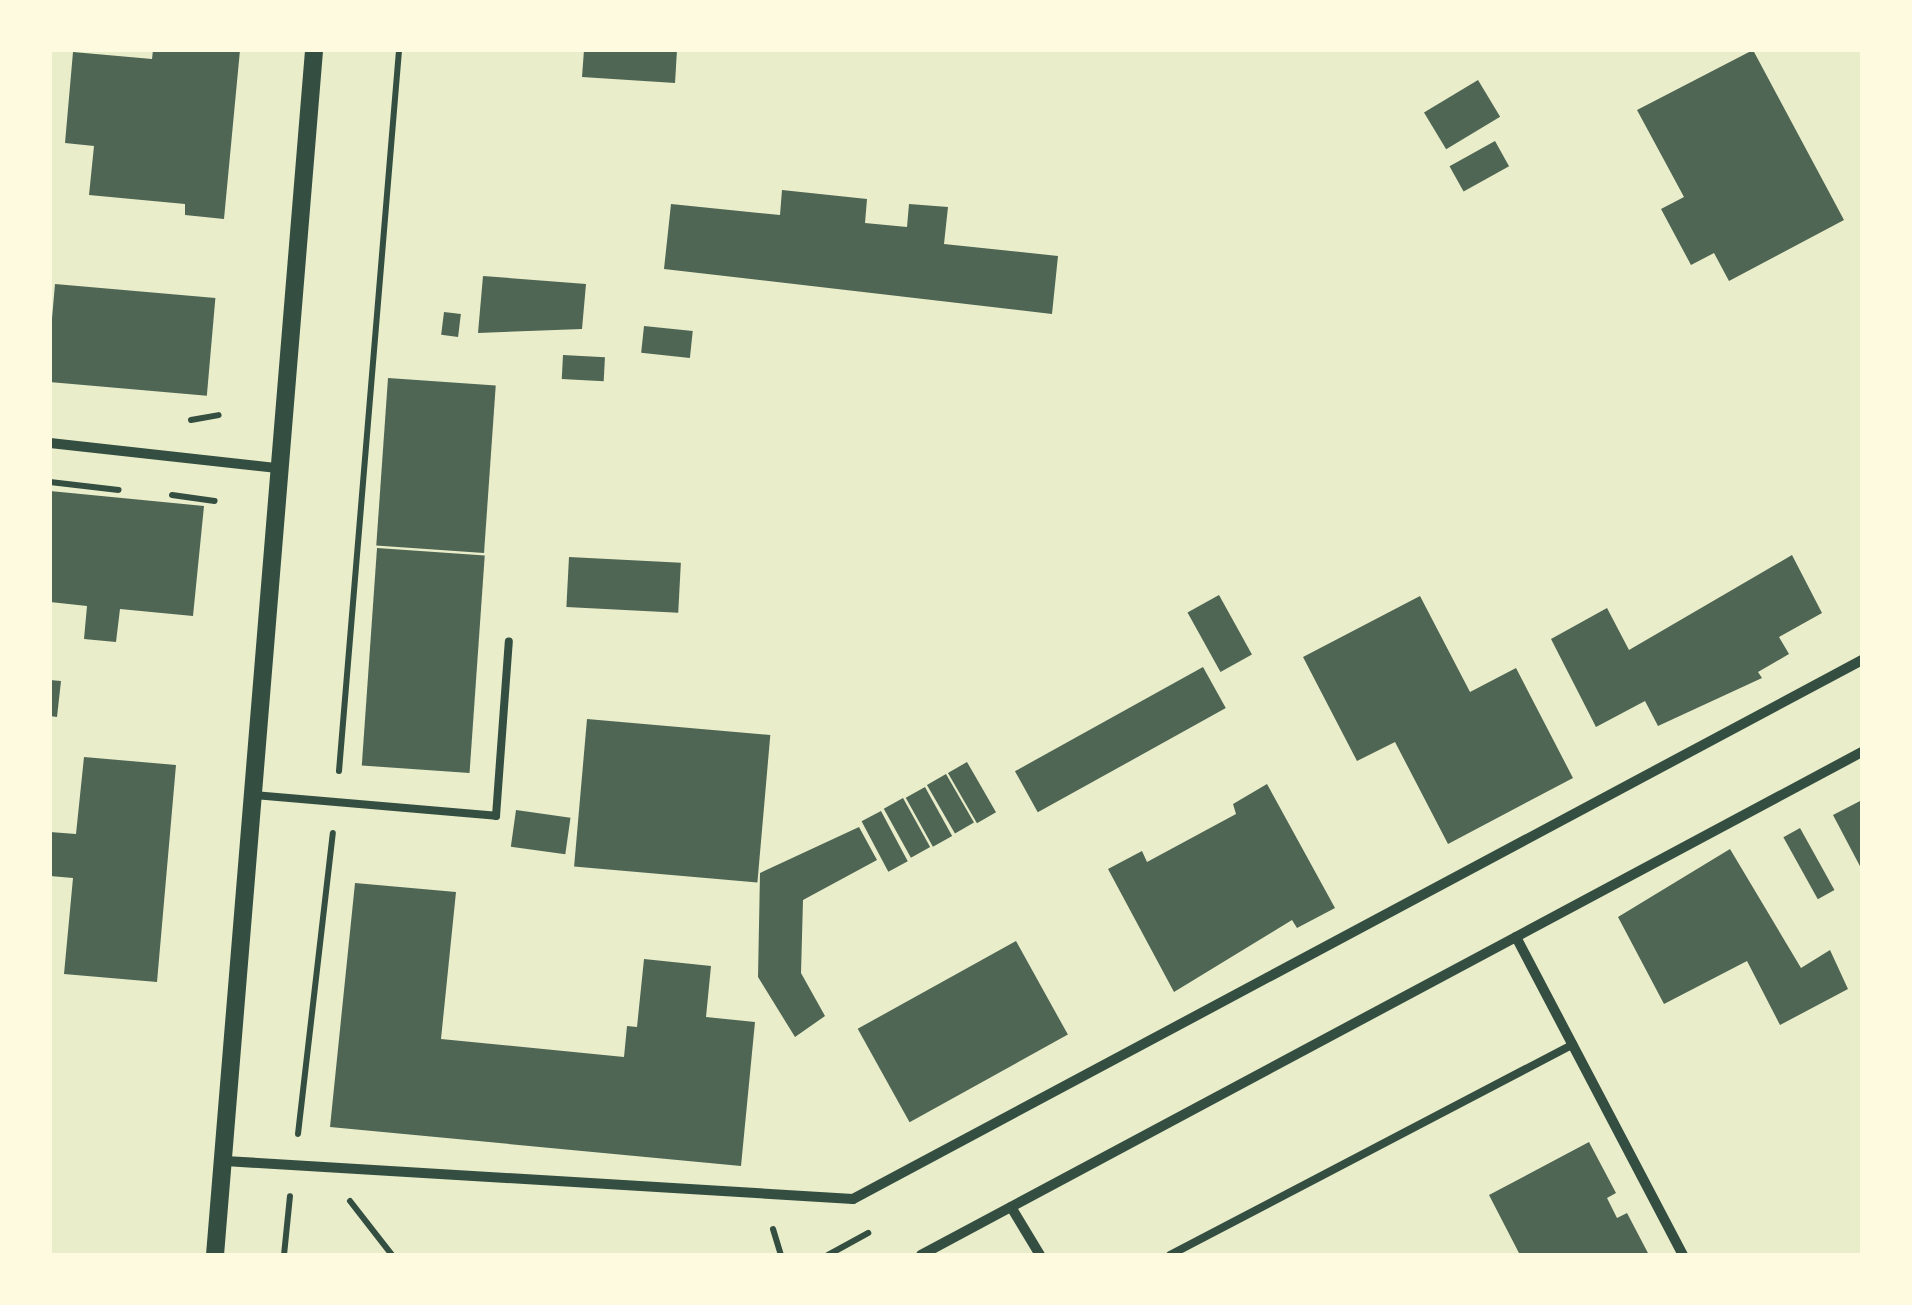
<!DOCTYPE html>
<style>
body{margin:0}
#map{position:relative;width:1912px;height:1305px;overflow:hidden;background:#e9edc9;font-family:"Libre Baskerville",serif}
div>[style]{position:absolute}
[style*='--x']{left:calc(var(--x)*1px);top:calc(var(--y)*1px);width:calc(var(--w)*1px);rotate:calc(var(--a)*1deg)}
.building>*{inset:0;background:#4f6655;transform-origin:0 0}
.path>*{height:6px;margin:-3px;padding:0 3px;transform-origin:3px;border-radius:3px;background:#344e41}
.service>*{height:8px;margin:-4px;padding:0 4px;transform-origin:4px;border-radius:4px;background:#344e41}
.minor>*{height:10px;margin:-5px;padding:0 5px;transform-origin:5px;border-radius:5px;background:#344e41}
.tertiary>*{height:18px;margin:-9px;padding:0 9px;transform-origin:9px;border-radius:9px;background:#344e41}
span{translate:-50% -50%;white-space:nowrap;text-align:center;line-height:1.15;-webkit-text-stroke:8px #fefae0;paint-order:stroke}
.frame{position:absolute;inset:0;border:52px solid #fefae0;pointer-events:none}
</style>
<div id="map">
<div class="building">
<div style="clip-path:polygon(153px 50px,240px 50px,224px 219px,185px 215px,185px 204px,89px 195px,94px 146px,65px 143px,73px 52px,152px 59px)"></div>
<div style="clip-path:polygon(584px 50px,677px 50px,675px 83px,582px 77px)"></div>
<div style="clip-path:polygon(1753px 50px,1844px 220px,1729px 281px,1714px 253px,1691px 265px,1661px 209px,1684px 197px,1637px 110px)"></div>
<div style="left:1478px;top:80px;width:43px;height:63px;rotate:59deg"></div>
<div style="left:1495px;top:141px;width:29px;height:52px;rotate:61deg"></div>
<div style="clip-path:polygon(782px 190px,867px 199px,865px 223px,907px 227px,909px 204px,948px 207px,944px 244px,1058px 256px,1052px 314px,664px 269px,671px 204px,780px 215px)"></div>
<div style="clip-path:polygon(483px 276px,586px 284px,582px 329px,478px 333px)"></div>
<div style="left:55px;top:284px;width:161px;height:98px;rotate:5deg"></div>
<div style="left:444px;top:312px;width:17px;height:23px;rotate:7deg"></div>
<div style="left:644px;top:326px;width:49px;height:27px;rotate:6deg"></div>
<div style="left:563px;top:355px;width:42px;height:24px;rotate:3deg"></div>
<div style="left:388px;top:378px;width:108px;height:168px;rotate:4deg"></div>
<div style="clip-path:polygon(50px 491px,204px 506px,193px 616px,120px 609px,116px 642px,84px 639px,87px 606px,50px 602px)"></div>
<div style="left:377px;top:548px;width:108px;height:218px;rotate:4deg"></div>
<div style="clip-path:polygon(1792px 555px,1822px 613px,1779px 637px,1789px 654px,1758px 672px,1762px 678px,1658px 726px,1645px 701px,1596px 727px,1551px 639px,1607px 608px,1629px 650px)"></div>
<div style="left:569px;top:557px;width:112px;height:50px;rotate:3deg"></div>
<div style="left:1219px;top:595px;width:68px;height:36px;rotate:61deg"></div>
<div style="clip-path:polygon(1420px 596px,1470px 692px,1516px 668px,1573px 778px,1448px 844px,1395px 742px,1357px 761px,1303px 657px)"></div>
<div style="left:1203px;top:667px;width:47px;height:215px;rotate:61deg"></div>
<div style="clip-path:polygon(50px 680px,61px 681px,57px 717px,50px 716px)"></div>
<div style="left:587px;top:719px;width:184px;height:148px;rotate:5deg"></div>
<div style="clip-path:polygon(84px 757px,176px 765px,157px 982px,64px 974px,73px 878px,50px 876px,50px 832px,76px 834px)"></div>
<div style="left:967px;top:762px;width:58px;height:22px;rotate:60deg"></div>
<div style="left:946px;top:774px;width:56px;height:22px;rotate:60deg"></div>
<div style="clip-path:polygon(1267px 784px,1335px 908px,1297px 928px,1292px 920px,1174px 992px,1108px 869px,1142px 851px,1147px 862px,1236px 814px,1233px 804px)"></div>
<div style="left:925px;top:787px;width:56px;height:22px;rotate:61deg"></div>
<div style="left:903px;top:798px;width:56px;height:22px;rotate:61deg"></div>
<div style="clip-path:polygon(1862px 800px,1862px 870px,1833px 815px)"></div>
<div style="left:516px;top:810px;width:55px;height:37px;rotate:8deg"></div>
<div style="left:881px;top:811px;width:57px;height:22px;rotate:62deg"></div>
<div style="clip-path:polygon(859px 827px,877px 860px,803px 900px,801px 973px,825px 1016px,795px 1037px,758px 977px,760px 873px)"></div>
<div style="left:1800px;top:828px;width:71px;height:19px;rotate:61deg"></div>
<div style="clip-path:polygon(1730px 849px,1801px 968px,1830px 950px,1848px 989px,1780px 1025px,1747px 961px,1664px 1004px,1618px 917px)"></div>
<div style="clip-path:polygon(355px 883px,456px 892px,441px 1039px,624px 1057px,627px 1026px,637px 1027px,644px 959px,711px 966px,706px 1017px,755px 1022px,741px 1166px,330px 1127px)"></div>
<div style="left:1016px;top:941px;width:107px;height:181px;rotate:61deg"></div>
<div style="clip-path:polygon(1589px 1142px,1616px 1193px,1607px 1198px,1617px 1218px,1627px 1213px,1649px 1255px,1520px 1255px,1489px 1195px)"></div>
</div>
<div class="path">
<div style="--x:191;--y:420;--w:28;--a:-10"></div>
<div style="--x:50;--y:482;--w:69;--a:6.6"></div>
<div style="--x:172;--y:495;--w:43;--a:7.9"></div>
<div style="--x:339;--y:771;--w:723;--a:-85.24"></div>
<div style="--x:298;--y:1134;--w:303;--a:-83.4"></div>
<div style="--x:350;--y:1201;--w:68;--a:52.1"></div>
<div style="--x:773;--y:1229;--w:27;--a:73"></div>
<div style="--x:284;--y:1255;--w:59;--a:-84.2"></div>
<div style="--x:828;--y:1255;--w:46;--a:-28.8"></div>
</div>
<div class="service">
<div style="--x:253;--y:795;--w:244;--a:4.9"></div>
<div style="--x:496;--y:816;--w:175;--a:-85.8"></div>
<div style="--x:1170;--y:1255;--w:455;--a:-27.6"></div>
</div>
<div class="minor">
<div style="--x:50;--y:443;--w:229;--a:6.3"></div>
<div style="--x:1516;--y:937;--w:359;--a:62.3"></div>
<div style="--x:225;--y:1161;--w:629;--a:3.46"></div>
<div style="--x:853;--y:1199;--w:1144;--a:-28.11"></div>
<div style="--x:1011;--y:1207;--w:56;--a:58.9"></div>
<div style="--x:921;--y:1255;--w:1067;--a:-28.13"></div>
</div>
<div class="tertiary">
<div style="--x:215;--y:1255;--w:1209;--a:-85.3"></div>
</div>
<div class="frame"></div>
</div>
